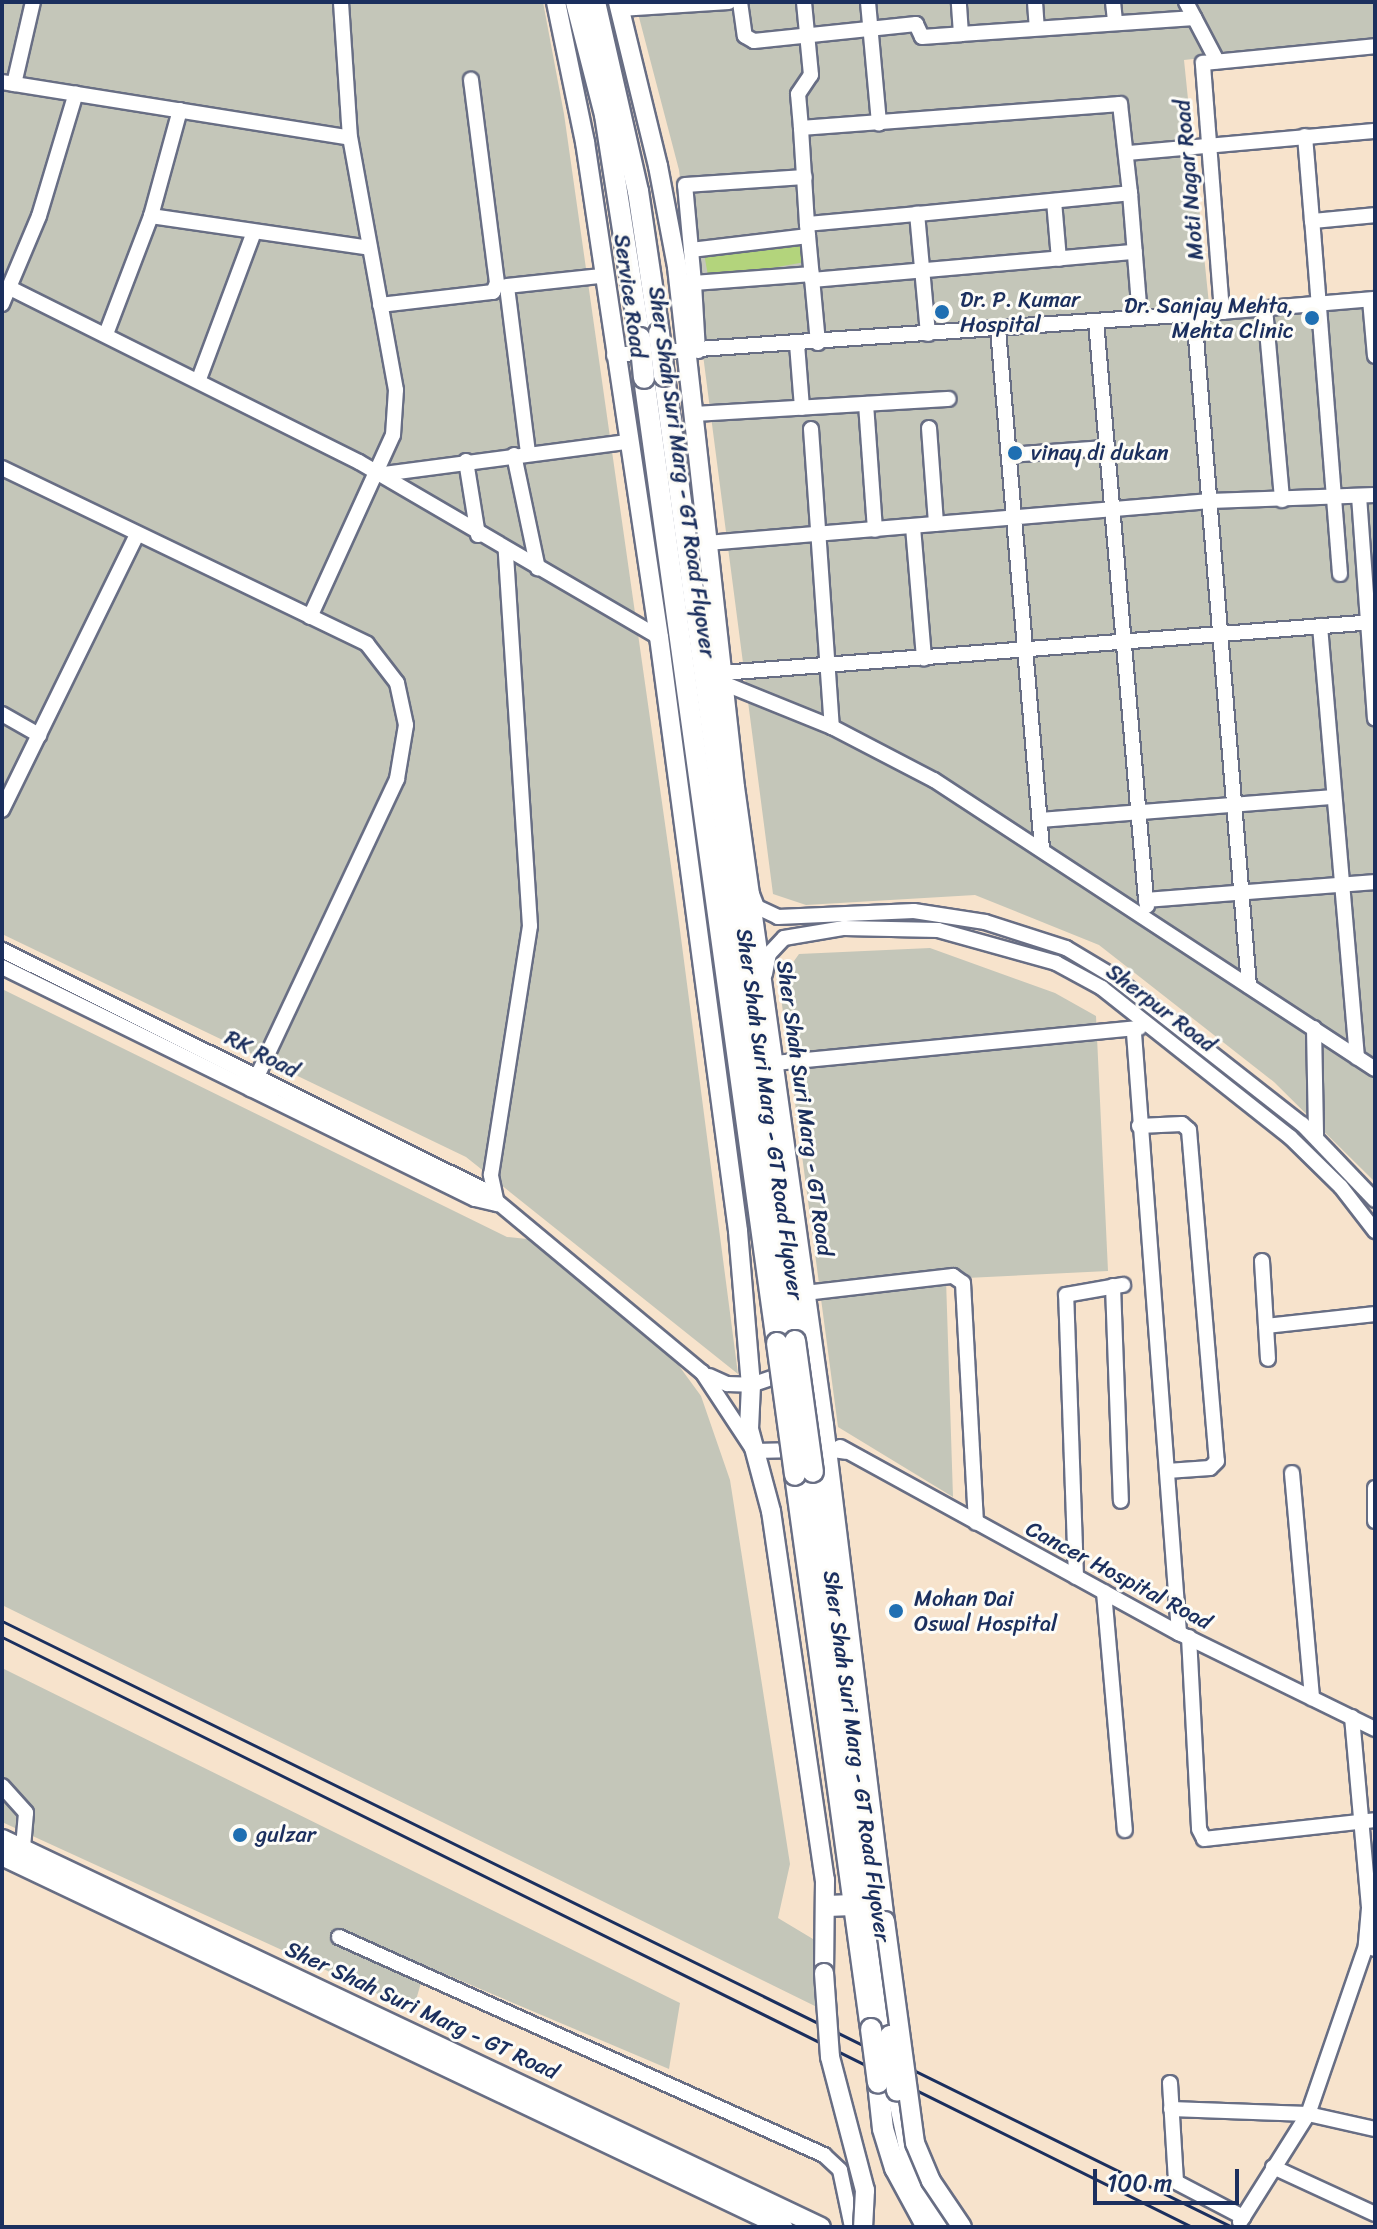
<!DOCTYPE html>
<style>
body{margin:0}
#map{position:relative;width:1377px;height:2229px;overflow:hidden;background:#f7e3cc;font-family:Sriracha,sans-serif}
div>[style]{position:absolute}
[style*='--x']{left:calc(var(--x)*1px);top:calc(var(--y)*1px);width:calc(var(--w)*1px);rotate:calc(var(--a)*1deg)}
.industrial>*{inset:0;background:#c4c6b9}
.green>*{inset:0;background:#b3d47c;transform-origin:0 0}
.roads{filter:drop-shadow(2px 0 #686e84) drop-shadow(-2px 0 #686e84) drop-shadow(0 2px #686e84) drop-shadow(0 -2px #686e84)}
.minor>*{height:14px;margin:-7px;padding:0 7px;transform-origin:7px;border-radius:7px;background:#fff}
.major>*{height:18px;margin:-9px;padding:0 9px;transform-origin:9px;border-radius:9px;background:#fff}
.highway>*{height:20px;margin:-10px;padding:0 10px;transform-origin:10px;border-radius:10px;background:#fff}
.rail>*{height:3px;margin:-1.5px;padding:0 1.5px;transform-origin:1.5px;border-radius:1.5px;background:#1b2f5e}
.bridges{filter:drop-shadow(2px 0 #686e84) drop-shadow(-2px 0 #686e84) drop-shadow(0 2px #686e84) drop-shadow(0 -2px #686e84)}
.major-bridge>*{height:18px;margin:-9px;padding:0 9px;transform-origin:9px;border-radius:9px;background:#fff}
.highway-bridge>*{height:20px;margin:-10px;padding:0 10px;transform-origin:10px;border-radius:10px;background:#fff}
.dots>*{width:22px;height:22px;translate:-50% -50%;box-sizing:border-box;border:4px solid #fdfcf7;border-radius:50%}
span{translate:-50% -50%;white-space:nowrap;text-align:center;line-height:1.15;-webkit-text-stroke:6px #fdfcf7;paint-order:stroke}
.street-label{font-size:22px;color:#1b2f5e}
.poi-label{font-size:22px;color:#1b2f5e}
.left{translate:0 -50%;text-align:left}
.right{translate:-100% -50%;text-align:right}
.frame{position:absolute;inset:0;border:4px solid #1b2f5e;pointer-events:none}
.scale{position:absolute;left:1093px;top:2169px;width:146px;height:36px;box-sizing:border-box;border:4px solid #1b2f5e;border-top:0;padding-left:10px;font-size:24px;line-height:28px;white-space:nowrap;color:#1b2f5e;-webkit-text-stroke:6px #fdfcf7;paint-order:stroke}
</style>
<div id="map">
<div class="industrial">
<div style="clip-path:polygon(2px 2px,543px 2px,564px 114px,678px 915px,738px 1374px,466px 1157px,2px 934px)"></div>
<div style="clip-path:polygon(635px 2px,1375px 2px,1375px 39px,1184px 60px,1210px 314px,1375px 304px,1375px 1182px,1274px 1082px,1099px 945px,975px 895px,806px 905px,773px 894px,679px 170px)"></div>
<div style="clip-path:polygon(930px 948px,1055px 993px,1096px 1016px,1108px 1271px,946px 1279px,953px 1497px,838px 1427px,779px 982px,799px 954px)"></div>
<div style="clip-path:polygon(2px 989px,507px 1237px,537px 1240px,674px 1359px,701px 1396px,730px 1480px,790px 1864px,778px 1918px,813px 1939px,821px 2009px,2px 1605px)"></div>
<div style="clip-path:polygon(2px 1668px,680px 2003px,669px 2069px,426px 1966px,413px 2010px,2px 1822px)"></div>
</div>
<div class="green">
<div style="left:803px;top:233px;width:29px;height:101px;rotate:80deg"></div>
</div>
<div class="roads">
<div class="minor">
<div style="--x:740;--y:2;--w:34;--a:82"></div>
<div style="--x:745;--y:36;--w:10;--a:29"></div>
<div style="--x:754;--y:41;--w:163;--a:-6"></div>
<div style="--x:916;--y:24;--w:14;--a:65"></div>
<div style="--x:922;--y:37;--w:39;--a:-4"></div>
<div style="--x:961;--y:34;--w:32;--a:-94"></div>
<div style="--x:868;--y:2;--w:122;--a:84.8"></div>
<div style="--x:1035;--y:2;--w:26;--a:86"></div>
<div style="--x:1113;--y:2;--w:20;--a:84"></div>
<div style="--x:1186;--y:2;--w:67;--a:62.3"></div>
<div style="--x:620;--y:9;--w:109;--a:-3.7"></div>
<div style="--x:961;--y:34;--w:234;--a:-3.9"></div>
<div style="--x:2;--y:82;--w:352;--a:9.1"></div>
<div style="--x:350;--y:138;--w:136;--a:-93.8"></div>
<div style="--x:14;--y:84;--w:84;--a:-77"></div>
<div style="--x:801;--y:128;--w:34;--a:-95"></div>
<div style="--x:798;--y:94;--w:23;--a:-56"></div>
<div style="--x:811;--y:75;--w:73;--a:-95.5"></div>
<div style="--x:1305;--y:136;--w:85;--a:85.3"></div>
<div style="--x:1128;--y:153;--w:248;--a:-5.1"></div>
<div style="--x:1054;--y:201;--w:58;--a:85.1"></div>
<div style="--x:151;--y:216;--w:221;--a:8.3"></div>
<div style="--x:807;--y:224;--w:96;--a:-93.6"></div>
<div style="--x:801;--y:128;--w:320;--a:-4.3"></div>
<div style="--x:1120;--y:104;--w:90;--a:83.6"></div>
<div style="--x:691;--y:250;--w:118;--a:-6.8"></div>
<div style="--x:812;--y:280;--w:324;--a:-5"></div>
<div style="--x:694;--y:283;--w:98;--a:-95.2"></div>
<div style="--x:685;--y:185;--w:120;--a:-3.8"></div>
<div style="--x:10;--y:288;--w:390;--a:26.5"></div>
<div style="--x:359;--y:462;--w:347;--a:30.3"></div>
<div style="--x:1370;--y:300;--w:56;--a:84.9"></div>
<div style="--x:2;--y:304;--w:95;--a:-67.2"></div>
<div style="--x:39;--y:216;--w:128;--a:-73.3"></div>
<div style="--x:380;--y:305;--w:114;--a:-6.6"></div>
<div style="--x:493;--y:292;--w:10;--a:-66"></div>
<div style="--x:497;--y:283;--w:205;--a:-97.3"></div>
<div style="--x:1265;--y:308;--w:193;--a:84.9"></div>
<div style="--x:1222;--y:312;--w:154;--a:-4.9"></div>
<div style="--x:1194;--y:313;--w:675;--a:85.33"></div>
<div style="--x:1096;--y:321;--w:581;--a:85.06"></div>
<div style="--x:998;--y:329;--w:522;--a:85.16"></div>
<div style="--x:106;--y:334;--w:126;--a:-69.1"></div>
<div style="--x:151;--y:216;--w:110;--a:-74.7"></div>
<div style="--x:928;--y:334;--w:121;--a:-95.2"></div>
<div style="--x:917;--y:214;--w:214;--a:-5.6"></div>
<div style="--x:1130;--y:193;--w:125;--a:85.4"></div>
<div style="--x:818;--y:343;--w:120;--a:-95.3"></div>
<div style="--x:807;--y:224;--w:110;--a:-5.2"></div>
<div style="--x:797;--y:344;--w:64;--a:85.5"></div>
<div style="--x:698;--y:351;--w:68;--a:-93.4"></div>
<div style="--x:694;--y:283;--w:118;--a:-4.4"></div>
<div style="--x:614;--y:355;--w:610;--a:-4.05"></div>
<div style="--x:1222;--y:312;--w:250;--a:-94.4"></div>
<div style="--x:1203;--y:63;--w:173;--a:-5.6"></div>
<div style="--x:199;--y:379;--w:157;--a:-69.5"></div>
<div style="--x:866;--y:404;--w:126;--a:85.9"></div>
<div style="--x:693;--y:414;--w:256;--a:-3.4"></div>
<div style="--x:929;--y:428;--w:96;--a:85.8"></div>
<div style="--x:811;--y:429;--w:299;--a:86"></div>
<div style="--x:528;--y:453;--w:168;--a:-97.2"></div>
<div style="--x:507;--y:286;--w:95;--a:-6.1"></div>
<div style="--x:514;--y:455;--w:116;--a:78.1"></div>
<div style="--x:1009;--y:455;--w:96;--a:-4.2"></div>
<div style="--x:466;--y:461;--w:75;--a:80.8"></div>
<div style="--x:2;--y:468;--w:405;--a:25.7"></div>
<div style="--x:367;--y:644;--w:49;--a:52.4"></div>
<div style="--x:397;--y:683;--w:43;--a:77.9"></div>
<div style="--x:406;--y:725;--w:55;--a:99.5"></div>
<div style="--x:397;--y:779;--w:343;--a:115.2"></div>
<div style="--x:376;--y:475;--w:254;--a:-7.5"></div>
<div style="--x:1359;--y:496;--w:223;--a:85.9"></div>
<div style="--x:913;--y:527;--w:132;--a:85.2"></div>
<div style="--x:707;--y:543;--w:505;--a:-4.77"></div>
<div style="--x:1210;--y:501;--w:165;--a:-2.1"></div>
<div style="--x:1340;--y:574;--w:354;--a:-94.5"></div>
<div style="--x:1312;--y:221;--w:63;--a:-5.4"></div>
<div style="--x:310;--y:617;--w:200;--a:-65.5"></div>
<div style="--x:393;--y:435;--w:45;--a:-86.2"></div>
<div style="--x:396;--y:390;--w:256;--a:-100.3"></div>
<div style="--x:1320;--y:626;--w:433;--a:85.1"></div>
<div style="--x:722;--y:673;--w:655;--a:-4.47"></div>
<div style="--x:723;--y:683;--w:118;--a:22"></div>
<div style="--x:832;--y:727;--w:115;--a:27.5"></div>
<div style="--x:934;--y:780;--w:527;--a:33.24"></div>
<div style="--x:2;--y:714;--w:43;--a:29.6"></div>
<div style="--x:2;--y:810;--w:307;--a:-63.9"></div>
<div style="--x:1040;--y:820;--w:295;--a:-4.5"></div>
<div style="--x:752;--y:894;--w:14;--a:69"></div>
<div style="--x:757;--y:907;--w:23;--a:25"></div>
<div style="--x:778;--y:917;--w:136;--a:-2.5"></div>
<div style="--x:914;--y:911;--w:72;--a:8.8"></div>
<div style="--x:985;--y:922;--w:85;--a:17.8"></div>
<div style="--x:1066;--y:948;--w:55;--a:30.8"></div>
<div style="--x:1113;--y:976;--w:240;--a:38.1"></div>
<div style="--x:1302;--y:1124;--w:105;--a:46.2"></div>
<div style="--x:1147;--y:906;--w:6;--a:-99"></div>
<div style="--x:1146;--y:900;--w:230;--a:-4.5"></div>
<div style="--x:2;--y:950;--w:536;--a:26.47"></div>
<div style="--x:482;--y:1189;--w:286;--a:39.8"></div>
<div style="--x:702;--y:1372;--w:95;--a:56.6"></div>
<div style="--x:754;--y:1451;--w:45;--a:-1.3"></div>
<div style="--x:2;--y:967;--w:527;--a:26.13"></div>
<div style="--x:475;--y:1199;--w:23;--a:13"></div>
<div style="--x:765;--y:974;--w:20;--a:-79"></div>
<div style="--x:769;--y:954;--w:22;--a:-47"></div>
<div style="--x:784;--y:938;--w:61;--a:-9.5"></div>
<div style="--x:844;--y:928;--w:94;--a:1.2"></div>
<div style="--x:938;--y:930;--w:123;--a:15.6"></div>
<div style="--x:1056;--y:963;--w:52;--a:28.5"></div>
<div style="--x:1102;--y:988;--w:240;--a:38.4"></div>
<div style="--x:1290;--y:1137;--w:71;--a:44.4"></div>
<div style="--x:1341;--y:1187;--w:56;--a:52.3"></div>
<div style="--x:1314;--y:1028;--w:108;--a:88.9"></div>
<div style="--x:1134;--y:1033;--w:602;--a:85.71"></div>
<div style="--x:774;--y:1063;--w:367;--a:-5.5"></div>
<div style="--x:1139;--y:1126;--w:43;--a:-2.7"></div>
<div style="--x:1182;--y:1124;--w:9;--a:41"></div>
<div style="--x:1189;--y:1130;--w:332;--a:85.2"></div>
<div style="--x:1217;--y:1461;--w:10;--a:135"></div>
<div style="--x:1210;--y:1468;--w:43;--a:176"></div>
<div style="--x:497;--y:1204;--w:30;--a:-102"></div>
<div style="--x:491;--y:1175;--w:252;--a:-81.1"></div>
<div style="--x:530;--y:926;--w:376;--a:-93.7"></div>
<div style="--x:1262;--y:1261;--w:98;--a:86.5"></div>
<div style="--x:1113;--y:1286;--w:215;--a:87.9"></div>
<div style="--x:805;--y:1293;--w:149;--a:-6.6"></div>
<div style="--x:953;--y:1276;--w:12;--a:35"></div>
<div style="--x:963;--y:1283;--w:240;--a:86.9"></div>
<div style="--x:1266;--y:1326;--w:110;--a:-6.3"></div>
<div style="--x:709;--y:1376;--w:20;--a:24"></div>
<div style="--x:727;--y:1384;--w:24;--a:2"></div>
<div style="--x:751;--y:1385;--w:39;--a:-19"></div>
<div style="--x:840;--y:1447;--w:387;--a:28.8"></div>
<div style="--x:1179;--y:1633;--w:218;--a:26.1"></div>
<div style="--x:819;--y:1448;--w:27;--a:8"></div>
<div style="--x:1292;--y:1473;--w:226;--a:84.9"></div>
<div style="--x:1375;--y:1488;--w:33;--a:90"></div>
<div style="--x:1076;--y:1577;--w:282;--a:-92"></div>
<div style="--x:1066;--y:1295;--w:58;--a:-10"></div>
<div style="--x:1104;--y:1592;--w:239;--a:85"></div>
<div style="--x:1189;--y:1637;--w:192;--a:87"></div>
<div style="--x:1199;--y:1829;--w:11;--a:63"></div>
<div style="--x:1204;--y:1839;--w:172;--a:-6.3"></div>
<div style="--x:1352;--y:1717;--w:192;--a:84.9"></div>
<div style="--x:1369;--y:1908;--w:38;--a:95"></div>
<div style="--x:1366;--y:1946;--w:9;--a:18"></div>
<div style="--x:2;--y:1786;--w:36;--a:48"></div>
<div style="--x:26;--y:1813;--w:35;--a:95"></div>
<div style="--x:339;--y:1937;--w:532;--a:24.2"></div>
<div style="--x:824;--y:2155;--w:22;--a:43"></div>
<div style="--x:840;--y:2170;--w:58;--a:78.1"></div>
<div style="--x:1366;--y:1946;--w:178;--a:109"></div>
<div style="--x:1308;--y:2114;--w:69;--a:12.6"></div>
<div style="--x:1170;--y:2083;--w:99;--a:86.5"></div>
<div style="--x:1176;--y:2182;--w:76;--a:27.6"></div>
<div style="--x:1171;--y:2109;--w:137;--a:2.1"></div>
<div style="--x:1273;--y:2167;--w:112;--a:24.7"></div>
<div style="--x:1240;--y:2222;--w:128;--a:-57.8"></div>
</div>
<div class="major">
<div style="--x:556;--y:2;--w:143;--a:78.3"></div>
<div style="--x:585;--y:142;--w:501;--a:81.5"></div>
<div style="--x:659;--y:637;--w:599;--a:82.42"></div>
<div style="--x:738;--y:1231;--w:155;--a:85.2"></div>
<div style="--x:751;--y:1385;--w:44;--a:92.6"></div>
<div style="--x:749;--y:1429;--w:85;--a:75"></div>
<div style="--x:771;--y:1511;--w:373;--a:81.7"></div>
<div style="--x:825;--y:1880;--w:93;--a:90.6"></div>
<div style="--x:618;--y:2;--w:169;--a:76.3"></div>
<div style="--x:658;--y:166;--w:103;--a:79.3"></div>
<div style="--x:677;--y:267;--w:523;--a:83.64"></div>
<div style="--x:735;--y:787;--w:644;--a:82.06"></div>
<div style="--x:824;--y:1425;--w:500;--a:83"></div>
<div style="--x:2;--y:1839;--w:906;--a:25.35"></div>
<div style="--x:2;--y:1856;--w:865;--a:25.41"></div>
</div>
<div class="highway">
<div style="--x:576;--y:2;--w:117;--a:75.6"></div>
<div style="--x:605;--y:115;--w:226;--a:81.1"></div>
<div style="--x:595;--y:2;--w:194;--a:77.2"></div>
<div style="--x:638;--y:191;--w:144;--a:81.6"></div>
<div style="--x:664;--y:376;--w:974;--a:82.27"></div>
<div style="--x:644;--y:378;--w:974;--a:82.15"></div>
<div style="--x:813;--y:1472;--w:569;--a:82.23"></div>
<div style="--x:795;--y:1475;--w:559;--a:82.19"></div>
<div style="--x:827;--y:1906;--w:26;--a:-2"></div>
<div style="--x:878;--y:2083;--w:46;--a:83.8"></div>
<div style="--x:883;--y:2129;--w:41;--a:72.9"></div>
<div style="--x:895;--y:2168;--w:67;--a:61.5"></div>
<div style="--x:897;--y:2091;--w:72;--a:77.9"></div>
<div style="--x:912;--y:2161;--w:74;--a:62.7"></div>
</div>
</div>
<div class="rail">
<div style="--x:2;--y:1621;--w:1371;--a:26.23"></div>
<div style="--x:2;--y:1637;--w:1328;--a:26.37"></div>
</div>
<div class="bridges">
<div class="major-bridge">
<div style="--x:885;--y:1921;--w:224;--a:82.3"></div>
<div style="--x:915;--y:2143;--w:41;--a:67.2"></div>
<div style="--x:931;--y:2181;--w:55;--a:56"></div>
<div style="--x:824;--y:1973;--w:84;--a:85.9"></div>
<div style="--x:830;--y:2057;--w:138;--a:75.3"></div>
<div style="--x:865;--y:2190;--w:37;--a:93"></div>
</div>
<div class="highway-bridge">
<div style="--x:659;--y:333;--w:43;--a:83.4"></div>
<div style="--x:640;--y:338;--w:40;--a:84.3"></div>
<div style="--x:795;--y:1341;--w:132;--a:82.2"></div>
<div style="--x:777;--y:1343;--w:133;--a:82.2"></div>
<div style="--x:871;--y:2029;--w:54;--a:82.6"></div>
<div style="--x:890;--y:2036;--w:55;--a:82.7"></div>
</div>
</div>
<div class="dots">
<div style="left:942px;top:312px;background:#1f6fb2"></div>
<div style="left:1312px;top:318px;background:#1f6fb2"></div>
<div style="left:1015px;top:453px;background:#1f6fb2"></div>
<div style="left:896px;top:1611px;background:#1f6fb2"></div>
<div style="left:240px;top:1835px;background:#1f6fb2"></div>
</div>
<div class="street-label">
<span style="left:1189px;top:180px;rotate:-95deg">Moti Nagar Road</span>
<span style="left:630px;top:296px;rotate:82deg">Service Road</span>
<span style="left:682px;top:472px;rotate:82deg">Sher Shah Suri Marg - GT Road Flyover</span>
<span style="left:1161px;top:1008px;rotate:37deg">Sherpur Road</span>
<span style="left:262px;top:1054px;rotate:27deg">RK Road</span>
<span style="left:805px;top:1108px;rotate:82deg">Sher Shah Suri Marg - GT Road</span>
<span style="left:770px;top:1114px;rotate:82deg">Sher Shah Suri Marg - GT Road Flyover</span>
<span style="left:1119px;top:1575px;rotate:28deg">Cancer Hospital Road</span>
<span style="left:857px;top:1756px;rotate:82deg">Sher Shah Suri Marg - GT Road Flyover</span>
<span style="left:422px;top:2010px;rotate:25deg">Sher Shah Suri Marg - GT Road</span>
</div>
<div class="poi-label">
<span class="left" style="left:960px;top:312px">Dr. P. Kumar<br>Hospital</span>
<span class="right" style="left:1294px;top:318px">Dr. Sanjay Mehta,<br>Mehta Clinic</span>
<span class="left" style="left:1031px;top:453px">vinay di dukan</span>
<span class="left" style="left:914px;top:1611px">Mohan Dai<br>Oswal Hospital</span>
<span class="left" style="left:256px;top:1835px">gulzar</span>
</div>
<div class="frame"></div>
<div class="scale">100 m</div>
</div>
